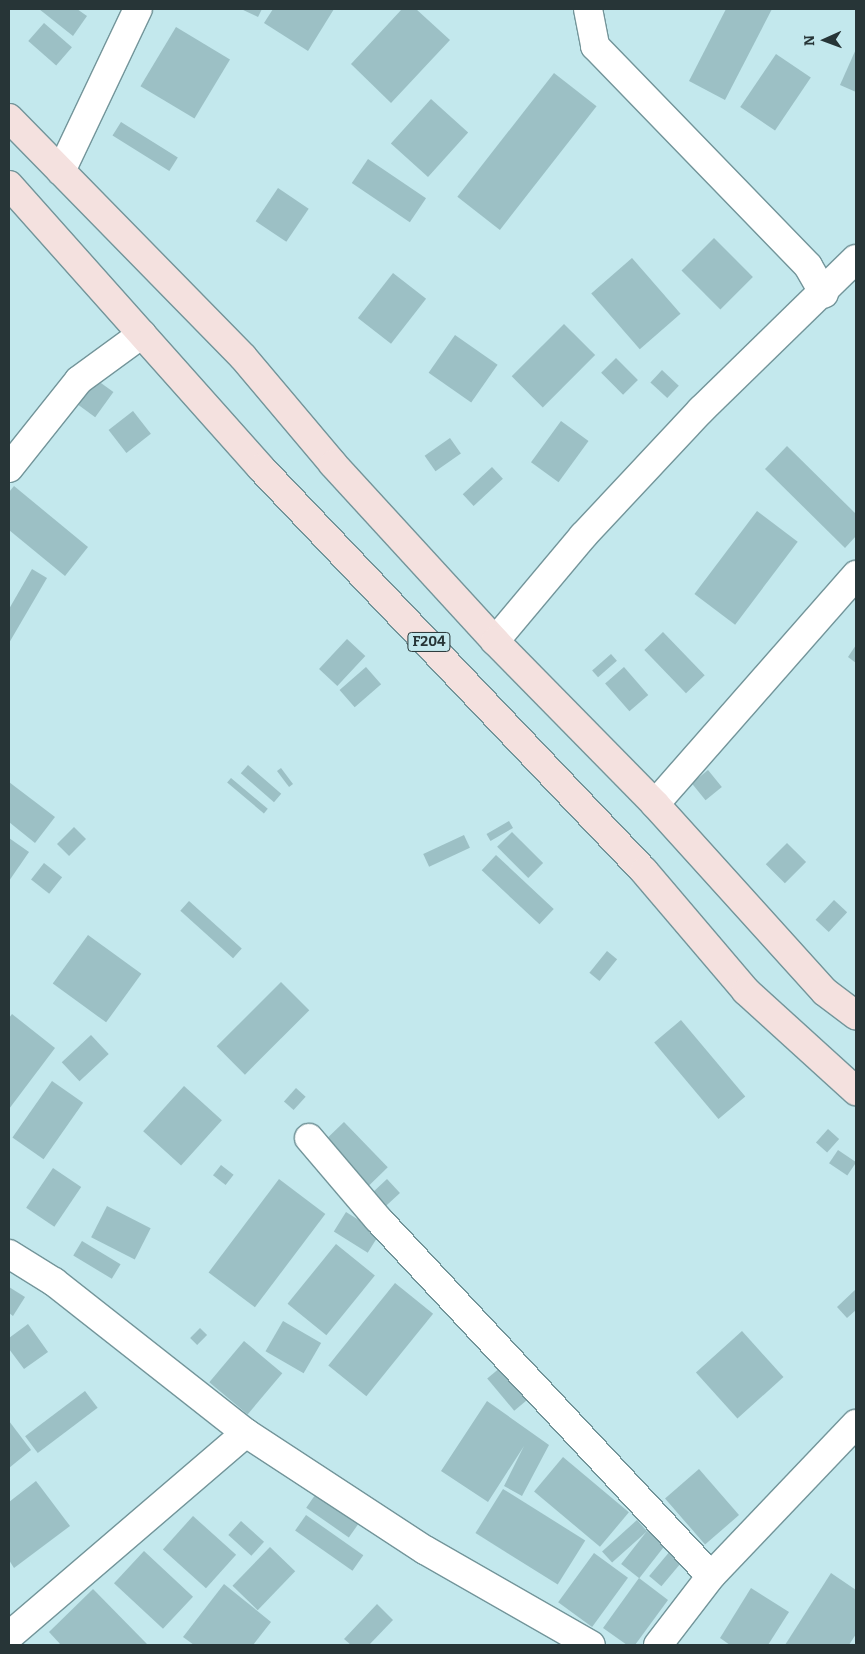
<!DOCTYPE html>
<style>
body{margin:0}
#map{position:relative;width:865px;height:1654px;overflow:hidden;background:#c3e8ed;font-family:Bitter,serif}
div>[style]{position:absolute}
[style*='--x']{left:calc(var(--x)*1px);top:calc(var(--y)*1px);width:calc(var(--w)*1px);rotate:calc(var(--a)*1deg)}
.building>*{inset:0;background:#9cc0c5;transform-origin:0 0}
.roads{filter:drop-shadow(1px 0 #73959a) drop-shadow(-1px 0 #73959a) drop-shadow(0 1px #73959a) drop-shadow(0 -1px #73959a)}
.street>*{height:28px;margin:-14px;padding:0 14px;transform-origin:14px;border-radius:14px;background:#fff}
.primary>*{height:28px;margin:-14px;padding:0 14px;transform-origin:14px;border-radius:14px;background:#f4e1df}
span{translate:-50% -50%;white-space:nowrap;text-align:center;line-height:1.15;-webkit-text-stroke:4.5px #c3e8ed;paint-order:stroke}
.shield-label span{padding:1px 4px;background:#c3e8ed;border:1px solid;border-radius:4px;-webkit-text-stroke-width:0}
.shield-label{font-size:14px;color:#273537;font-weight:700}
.frame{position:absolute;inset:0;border:10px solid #273537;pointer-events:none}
.north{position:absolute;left:800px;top:15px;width:50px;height:50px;-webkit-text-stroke:4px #c3e8ed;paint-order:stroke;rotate:268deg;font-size:14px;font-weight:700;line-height:20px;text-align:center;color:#273537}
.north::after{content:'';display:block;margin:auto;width:18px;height:22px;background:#273537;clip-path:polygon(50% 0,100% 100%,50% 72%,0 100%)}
</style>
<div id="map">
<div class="building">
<div style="clip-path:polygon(39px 9px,77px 9px,87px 16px,73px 36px)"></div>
<div style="clip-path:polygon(241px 9px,262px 9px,258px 17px)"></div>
<div style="clip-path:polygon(273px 9px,334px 9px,308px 51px,264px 23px)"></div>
<div style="clip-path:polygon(402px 9px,416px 9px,450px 40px,391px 103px,351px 64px)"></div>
<div style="clip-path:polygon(726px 9px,772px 9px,725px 100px,689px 81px)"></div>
<div style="left:44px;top:23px;width:37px;height:24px;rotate:41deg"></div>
<div style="left:176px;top:27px;width:63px;height:69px;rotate:31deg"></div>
<div style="clip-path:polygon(856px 49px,856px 92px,840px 85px)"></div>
<div style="left:776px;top:54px;width:42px;height:64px;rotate:34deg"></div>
<div style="left:554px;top:73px;width:54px;height:157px;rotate:38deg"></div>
<div style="left:431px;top:99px;width:50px;height:60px;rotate:42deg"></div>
<div style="left:121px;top:122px;width:67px;height:16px;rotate:32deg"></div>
<div style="left:368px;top:159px;width:70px;height:29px;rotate:34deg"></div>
<div style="left:278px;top:188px;width:37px;height:40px;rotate:34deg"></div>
<div style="left:714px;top:238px;width:55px;height:46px;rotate:45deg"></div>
<div style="left:632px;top:258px;width:74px;height:54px;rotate:49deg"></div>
<div style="left:393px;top:273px;width:42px;height:57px;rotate:38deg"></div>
<div style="left:564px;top:324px;width:44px;height:74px;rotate:45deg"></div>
<div style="left:455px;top:335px;width:52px;height:46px;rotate:35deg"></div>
<div style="left:616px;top:358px;width:31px;height:21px;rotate:45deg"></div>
<div style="left:662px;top:370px;width:23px;height:17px;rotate:43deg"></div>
<div style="left:94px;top:378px;width:24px;height:31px;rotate:36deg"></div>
<div style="left:133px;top:411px;width:29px;height:31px;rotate:52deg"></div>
<div style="left:561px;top:421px;width:34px;height:51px;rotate:36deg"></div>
<div style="left:450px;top:438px;width:19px;height:31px;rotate:55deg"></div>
<div style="clip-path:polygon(787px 446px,856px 514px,856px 536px,845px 548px,765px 469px)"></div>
<div style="left:492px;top:467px;width:16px;height:40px;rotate:47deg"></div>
<div style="clip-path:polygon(14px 486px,88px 547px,65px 576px,9px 530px,9px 492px)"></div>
<div style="left:757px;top:511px;width:51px;height:104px;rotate:37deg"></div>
<div style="clip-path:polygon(32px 569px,47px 578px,9px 643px,9px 609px)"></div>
<div style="left:663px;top:632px;width:60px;height:26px;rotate:46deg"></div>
<div style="left:347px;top:639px;width:25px;height:41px;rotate:43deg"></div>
<div style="clip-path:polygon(856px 645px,856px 663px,848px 657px)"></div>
<div style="left:611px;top:654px;width:9px;height:25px;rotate:49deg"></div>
<div style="left:366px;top:667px;width:23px;height:35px;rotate:49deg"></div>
<div style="left:624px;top:667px;width:37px;height:25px;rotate:49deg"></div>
<div style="left:248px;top:765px;width:44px;height:11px;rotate:41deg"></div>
<div style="left:281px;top:768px;width:20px;height:5px;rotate:53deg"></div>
<div style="left:708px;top:770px;width:22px;height:21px;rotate:51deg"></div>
<div style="left:231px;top:778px;width:48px;height:6px;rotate:40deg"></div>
<div style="clip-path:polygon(9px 782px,55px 817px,35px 843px,9px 822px)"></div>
<div style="left:509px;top:821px;width:8px;height:26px;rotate:60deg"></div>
<div style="left:74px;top:827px;width:17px;height:24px;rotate:45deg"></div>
<div style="left:512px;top:832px;width:44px;height:21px;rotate:45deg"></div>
<div style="left:464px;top:835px;width:14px;height:45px;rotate:65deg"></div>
<div style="clip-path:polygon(9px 838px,29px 852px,9px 881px)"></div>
<div style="left:787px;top:843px;width:27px;height:30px;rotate:45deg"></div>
<div style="left:496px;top:855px;width:79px;height:21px;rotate:43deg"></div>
<div style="left:44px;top:863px;width:23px;height:21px;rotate:38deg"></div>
<div style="left:834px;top:900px;width:18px;height:27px;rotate:43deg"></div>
<div style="left:189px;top:901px;width:71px;height:13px;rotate:42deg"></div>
<div style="left:88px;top:935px;width:66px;height:60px;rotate:36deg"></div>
<div style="left:607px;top:951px;width:13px;height:28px;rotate:39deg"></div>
<div style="left:281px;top:982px;width:40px;height:91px;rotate:45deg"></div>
<div style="clip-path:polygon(12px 1014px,55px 1048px,9px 1109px,9px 1018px)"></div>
<div style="left:681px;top:1020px;width:100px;height:35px;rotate:50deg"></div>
<div style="left:91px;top:1035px;width:26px;height:40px;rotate:47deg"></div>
<div style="left:52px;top:1081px;width:38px;height:69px;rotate:35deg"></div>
<div style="left:184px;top:1086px;width:51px;height:61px;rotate:42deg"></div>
<div style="left:296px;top:1088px;width:13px;height:18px;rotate:42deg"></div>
<div style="left:344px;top:1122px;width:63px;height:35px;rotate:46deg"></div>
<div style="left:828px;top:1129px;width:15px;height:18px;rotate:42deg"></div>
<div style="left:838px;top:1150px;width:22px;height:16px;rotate:34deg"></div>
<div style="left:221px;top:1165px;width:16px;height:13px;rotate:38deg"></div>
<div style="left:53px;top:1168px;width:34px;height:48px;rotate:34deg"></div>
<div style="left:279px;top:1179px;width:58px;height:117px;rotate:37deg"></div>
<div style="left:387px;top:1179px;width:19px;height:23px;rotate:47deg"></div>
<div style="left:107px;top:1206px;width:49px;height:35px;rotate:27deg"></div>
<div style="left:346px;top:1212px;width:40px;height:23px;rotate:32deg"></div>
<div style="left:82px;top:1241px;width:45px;height:17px;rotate:31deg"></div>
<div style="left:336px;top:1244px;width:50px;height:77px;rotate:39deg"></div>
<div style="left:395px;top:1283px;width:49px;height:106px;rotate:39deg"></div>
<div style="clip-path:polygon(9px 1287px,25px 1297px,13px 1316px,9px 1313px)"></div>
<div style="clip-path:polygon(856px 1289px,856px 1310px,847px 1318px,837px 1307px)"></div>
<div style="left:283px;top:1321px;width:44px;height:35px;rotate:30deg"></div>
<div style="clip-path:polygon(28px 1324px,48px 1352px,24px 1369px,9px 1349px,9px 1338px)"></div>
<div style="left:200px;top:1328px;width:10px;height:14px;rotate:45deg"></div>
<div style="left:742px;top:1331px;width:62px;height:62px;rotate:48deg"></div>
<div style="left:244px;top:1341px;width:50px;height:54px;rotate:40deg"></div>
<div style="left:501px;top:1367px;width:42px;height:18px;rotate:50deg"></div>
<div style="left:85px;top:1391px;width:21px;height:75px;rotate:53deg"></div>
<div style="clip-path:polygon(487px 1401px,549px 1445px,522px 1496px,504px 1486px,524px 1446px,488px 1502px,441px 1471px)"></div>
<div style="clip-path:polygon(9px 1421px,31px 1450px,9px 1468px)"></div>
<div style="left:563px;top:1457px;width:86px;height:45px;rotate:40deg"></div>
<div style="left:699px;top:1469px;width:61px;height:45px;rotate:49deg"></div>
<div style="clip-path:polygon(36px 1481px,70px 1526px,14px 1568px,9px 1560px,9px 1502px)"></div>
<div style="left:320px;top:1488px;width:52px;height:24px;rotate:35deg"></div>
<div style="left:503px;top:1489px;width:97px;height:52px;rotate:32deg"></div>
<div style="left:306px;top:1515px;width:70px;height:19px;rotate:35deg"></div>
<div style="left:193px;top:1516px;width:58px;height:45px;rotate:42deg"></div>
<div style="left:637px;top:1520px;width:15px;height:47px;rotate:48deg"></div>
<div style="left:241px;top:1521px;width:31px;height:19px;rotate:42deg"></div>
<div style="left:647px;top:1531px;width:23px;height:42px;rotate:38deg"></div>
<div style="left:270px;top:1547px;width:35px;height:54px;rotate:44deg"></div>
<div style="left:671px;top:1550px;width:16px;height:34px;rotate:40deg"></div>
<div style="left:144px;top:1551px;width:67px;height:44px;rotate:43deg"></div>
<div style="left:594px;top:1553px;width:42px;height:61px;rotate:36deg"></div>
<div style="clip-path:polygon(831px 1573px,856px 1590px,856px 1634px,849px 1645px,785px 1645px)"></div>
<div style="clip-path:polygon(639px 1578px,668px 1600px,635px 1645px,627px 1645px,603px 1628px)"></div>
<div style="clip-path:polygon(224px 1584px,271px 1622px,253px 1645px,194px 1645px,183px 1637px)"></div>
<div style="clip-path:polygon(751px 1588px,789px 1612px,768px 1645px,730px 1645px,720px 1638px)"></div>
<div style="clip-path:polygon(93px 1589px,147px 1644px,145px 1645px,61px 1645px,49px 1632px)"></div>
<div style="clip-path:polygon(377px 1604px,393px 1620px,369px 1645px,351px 1645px,344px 1639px)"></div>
</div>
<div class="roads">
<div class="street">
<div style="--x:588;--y:9;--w:38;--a:79"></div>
<div style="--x:595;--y:46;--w:306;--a:45.9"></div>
<div style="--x:808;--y:266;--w:32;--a:60"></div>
<div style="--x:61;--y:171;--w:179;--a:-64.6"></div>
<div style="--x:9;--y:468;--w:112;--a:-51.5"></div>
<div style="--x:79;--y:380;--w:78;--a:-36.1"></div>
<div style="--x:495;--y:641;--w:137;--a:-50"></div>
<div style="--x:583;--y:536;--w:173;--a:-46.9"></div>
<div style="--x:701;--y:410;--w:216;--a:-44.3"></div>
<div style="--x:655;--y:804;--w:305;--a:-48.7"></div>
<div style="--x:309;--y:1138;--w:106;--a:49.6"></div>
<div style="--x:378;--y:1219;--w:488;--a:47"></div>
<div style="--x:9;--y:1254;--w:53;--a:31.9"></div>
<div style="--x:54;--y:1282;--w:244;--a:38.2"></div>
<div style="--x:246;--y:1433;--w:214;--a:33.2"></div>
<div style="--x:425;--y:1550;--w:191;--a:29.8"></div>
<div style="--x:9;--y:1636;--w:312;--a:-40.6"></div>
<div style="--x:658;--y:1645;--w:87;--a:-52.5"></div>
<div style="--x:711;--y:1576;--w:210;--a:-46.4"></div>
</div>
<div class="primary">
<div style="--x:9;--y:118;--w:334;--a:45.6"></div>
<div style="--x:243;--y:357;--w:140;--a:49.9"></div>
<div style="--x:333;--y:464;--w:240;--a:47.5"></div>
<div style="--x:495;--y:641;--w:228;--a:45.5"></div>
<div style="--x:655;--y:804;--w:253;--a:47.9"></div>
<div style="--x:825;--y:992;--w:39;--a:37"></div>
<div style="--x:9;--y:185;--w:379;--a:48.3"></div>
<div style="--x:261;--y:468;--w:556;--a:46.46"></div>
<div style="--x:644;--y:871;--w:157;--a:49.6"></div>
<div style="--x:746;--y:991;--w:149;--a:42.3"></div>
</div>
</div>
<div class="shield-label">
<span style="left:429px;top:642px">F204</span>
</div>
<div class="frame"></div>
<div class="north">N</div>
</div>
